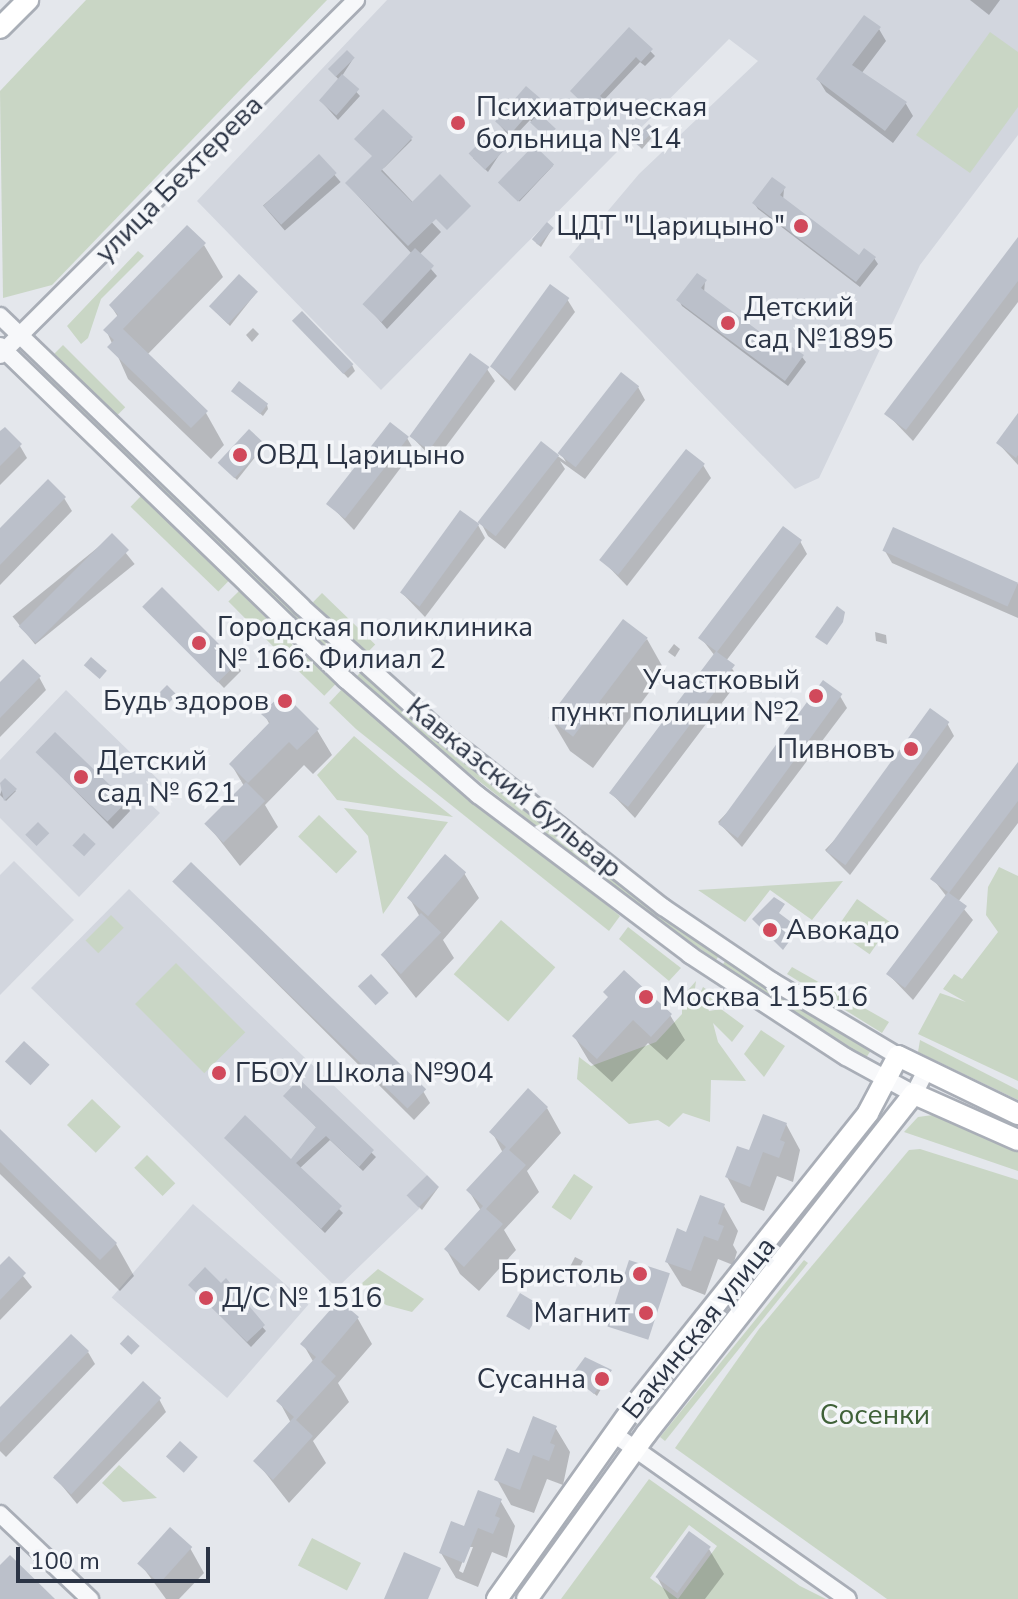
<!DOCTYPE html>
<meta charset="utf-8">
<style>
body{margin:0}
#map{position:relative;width:1018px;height:1599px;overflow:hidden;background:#e4e7ec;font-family:"Nunito Sans",sans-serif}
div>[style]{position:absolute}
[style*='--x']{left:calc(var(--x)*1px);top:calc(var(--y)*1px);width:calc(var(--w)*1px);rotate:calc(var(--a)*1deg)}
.built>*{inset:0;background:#d2d6de;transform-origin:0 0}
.green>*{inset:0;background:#c9d6c5;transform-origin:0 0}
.shadow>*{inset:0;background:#0003;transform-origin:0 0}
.building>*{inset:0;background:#bbc0ca;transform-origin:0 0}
.roads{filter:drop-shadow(2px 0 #a9aeb7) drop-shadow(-2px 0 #a9aeb7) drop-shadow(0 2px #a9aeb7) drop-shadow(0 -2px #a9aeb7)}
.minor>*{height:16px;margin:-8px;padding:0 8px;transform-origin:8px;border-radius:8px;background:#f7f8fa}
.major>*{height:20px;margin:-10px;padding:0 10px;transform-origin:10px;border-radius:10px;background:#fff}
.dots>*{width:22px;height:22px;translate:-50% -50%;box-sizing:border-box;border:4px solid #f4f6f9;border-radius:50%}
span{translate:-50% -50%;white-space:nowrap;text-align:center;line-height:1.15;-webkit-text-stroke:7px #f4f6f9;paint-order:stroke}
.poi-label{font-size:28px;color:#2b3445}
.left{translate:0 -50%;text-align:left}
.right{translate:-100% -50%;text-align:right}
.street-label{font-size:28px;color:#2b3445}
.park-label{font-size:28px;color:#3f6138}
.scale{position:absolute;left:16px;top:1547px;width:194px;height:36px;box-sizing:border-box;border:4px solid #2b3445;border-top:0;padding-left:10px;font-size:24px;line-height:28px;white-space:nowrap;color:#2b3445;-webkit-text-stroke:6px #f4f6f9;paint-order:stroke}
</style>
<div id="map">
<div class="built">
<div style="clip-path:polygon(387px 0,1018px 0,1018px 135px,920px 265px,819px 478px,795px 489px,569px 257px,639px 174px,758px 61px,729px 39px,381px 390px,197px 201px)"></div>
<div style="clip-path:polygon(66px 690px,164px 785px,148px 802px,160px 813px,79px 897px,0 818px,0 760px)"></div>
<div style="clip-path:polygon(14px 861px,74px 920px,0 995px,0 875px)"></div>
<div style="clip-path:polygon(129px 889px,427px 1175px,407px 1196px,420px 1208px,337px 1288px,31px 988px)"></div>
<div style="left:193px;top:1204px;width:153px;height:124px;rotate:41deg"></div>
</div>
<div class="green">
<div style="clip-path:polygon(86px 0,327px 0,52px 285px,3px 298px,0 91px)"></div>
<div style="clip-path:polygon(990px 32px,1018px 52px,1018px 107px,970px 173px,916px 135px)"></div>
<div style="clip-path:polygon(138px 251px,144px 256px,101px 299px,88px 338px,81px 344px,67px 326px)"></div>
<div style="left:63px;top:345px;width:88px;height:12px;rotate:45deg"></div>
<div style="clip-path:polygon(46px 369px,150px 471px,145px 476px,39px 376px)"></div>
<div style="clip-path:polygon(157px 478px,356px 664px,350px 670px,152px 482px)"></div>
<div style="left:141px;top:496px;width:122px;height:15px;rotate:44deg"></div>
<div style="left:239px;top:591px;width:76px;height:15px;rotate:45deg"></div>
<div style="left:322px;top:593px;width:74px;height:13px;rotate:44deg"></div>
<div style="left:308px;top:655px;width:40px;height:18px;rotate:44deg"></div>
<div style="clip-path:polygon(363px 670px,720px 954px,716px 960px,625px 896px,437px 748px,357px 676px)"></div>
<div style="clip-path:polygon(343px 688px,620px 916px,609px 931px,356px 729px,329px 703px)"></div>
<div style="clip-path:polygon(354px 736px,401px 776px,453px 817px,337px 800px,317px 775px)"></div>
<div style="clip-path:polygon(344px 808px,448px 822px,383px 914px,368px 836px)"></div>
<div style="left:319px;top:815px;width:53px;height:30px;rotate:44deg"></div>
<div style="clip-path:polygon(999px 867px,1018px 876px,1018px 1081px,918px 1034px,940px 993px,966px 1002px,943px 989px,954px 974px,962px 979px,998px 932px,986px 915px,988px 887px)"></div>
<div style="clip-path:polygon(843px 881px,812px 920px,770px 890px,745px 922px,698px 890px)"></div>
<div style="left:857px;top:899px;width:42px;height:38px;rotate:35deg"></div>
<div style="left:111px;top:915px;width:18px;height:36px;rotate:45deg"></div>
<div style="left:501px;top:920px;width:72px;height:72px;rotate:41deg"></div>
<div style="clip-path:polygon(628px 927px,681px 968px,669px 981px,619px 939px)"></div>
<div style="left:727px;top:958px;width:171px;height:8px;rotate:33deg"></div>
<div style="left:176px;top:963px;width:98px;height:58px;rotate:45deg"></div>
<div style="clip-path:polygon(792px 967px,889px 1022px,882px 1033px,787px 974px)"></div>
<div style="clip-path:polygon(696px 981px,694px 996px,698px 998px,703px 987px,725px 1002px,707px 1005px,709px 1011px,721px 1009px,744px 1026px,732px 1042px,713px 1023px,718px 1042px,746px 1081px,711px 1080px,710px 1122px,683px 1113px,669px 1127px,658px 1120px,629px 1124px,577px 1079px,579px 1057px,591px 1066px,656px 1042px,682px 1014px,682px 997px)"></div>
<div style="clip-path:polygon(761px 1030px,785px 1046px,764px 1077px,744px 1054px)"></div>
<div style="clip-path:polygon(920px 1040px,1018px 1090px,1018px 1100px,918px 1052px)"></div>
<div style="left:92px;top:1099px;width:40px;height:36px;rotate:44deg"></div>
<div style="clip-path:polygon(933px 1115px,1018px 1148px,1018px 1171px,904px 1132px,918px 1117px)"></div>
<div style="clip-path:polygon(920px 1149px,1018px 1180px,1018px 1599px,887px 1599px,675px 1448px,759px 1329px,909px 1150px)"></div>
<div style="left:147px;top:1155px;width:40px;height:18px;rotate:45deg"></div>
<div style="left:574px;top:1174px;width:23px;height:40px;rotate:34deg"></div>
<div style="clip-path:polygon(804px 1260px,808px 1263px,665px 1441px,660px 1437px)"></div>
<div style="clip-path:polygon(378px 1269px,424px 1299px,412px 1312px,386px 1305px,361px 1284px)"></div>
<div style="clip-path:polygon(119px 1465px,157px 1498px,123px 1502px,102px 1483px)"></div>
<div style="clip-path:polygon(evenodd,649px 1479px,800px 1586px,826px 1599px,561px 1599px,649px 1479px,689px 1525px,717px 1546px,678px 1599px,650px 1578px,689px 1525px)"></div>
<div style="left:312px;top:1538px;width:55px;height:31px;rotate:27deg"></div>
</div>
<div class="shadow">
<div style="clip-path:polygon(970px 0,1000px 0,989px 15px)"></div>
<div style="clip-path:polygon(629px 29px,655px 56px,645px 66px,640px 62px,603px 101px,606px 107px,597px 117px,572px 91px)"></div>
<div style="clip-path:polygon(879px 29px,886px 41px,861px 74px,906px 104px,913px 116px,893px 143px,826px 92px,818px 79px)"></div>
<div style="clip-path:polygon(353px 59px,342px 76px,360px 96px,338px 120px,320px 100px,339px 80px,333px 73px)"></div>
<div style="clip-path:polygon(539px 101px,543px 106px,536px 114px,557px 134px,550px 141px,530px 120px,512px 139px,496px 121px)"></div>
<div style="left:383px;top:111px;width:41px;height:39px;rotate:45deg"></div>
<div style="clip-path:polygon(653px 131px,655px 134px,642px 149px,638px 145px)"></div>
<div style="left:534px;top:148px;width:26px;height:49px;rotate:43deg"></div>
<div style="clip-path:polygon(501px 152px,488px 172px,473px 158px)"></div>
<div style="left:319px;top:157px;width:33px;height:74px;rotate:49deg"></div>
<div style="clip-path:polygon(372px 159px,441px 232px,419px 255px,437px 276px,387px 329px,365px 304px,412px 254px,347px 184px)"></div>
<div style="clip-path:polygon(784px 189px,783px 200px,859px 257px,874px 258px,878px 264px,860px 287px,758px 209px,754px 203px)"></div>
<div style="clip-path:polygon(552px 229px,541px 247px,536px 243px)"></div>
<div style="clip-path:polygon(1018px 240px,1018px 302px,913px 441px,887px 414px)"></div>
<div style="clip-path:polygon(204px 245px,223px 277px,147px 355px,206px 413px,224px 445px,211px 459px,128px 379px,106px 330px,118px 317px,111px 306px)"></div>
<div style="clip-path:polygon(705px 281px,704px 293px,788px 356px,802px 357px,806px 362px,788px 386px,682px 306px,679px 300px)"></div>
<div style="clip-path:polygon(256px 293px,230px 326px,213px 309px)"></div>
<div style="clip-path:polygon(567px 299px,575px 312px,515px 391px,491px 366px)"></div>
<div style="clip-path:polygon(294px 321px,352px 365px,355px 371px,348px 378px)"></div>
<div style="clip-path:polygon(253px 328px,259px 334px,252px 342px,246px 335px)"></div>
<div style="clip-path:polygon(487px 369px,495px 381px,435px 461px,411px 436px)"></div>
<div style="clip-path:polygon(638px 387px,645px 400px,585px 479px,560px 461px,565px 469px,505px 549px,488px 536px,481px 523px,541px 444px,566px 462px,561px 454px)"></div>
<div style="clip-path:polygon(236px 394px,267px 405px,268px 409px,263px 416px)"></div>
<div style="clip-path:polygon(1018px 417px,1018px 465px,998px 443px)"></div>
<div style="clip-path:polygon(0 434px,20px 446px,27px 458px,0 485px)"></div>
<div style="clip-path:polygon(407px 438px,414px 450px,354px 530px,330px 505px)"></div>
<div style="clip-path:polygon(264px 446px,237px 480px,222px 465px)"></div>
<div style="clip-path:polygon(703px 465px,711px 478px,627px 586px,603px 561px)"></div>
<div style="clip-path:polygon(64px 498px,72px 511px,0 585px,0 531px)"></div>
<div style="clip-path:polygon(478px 525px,485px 538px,425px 617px,401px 592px)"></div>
<div style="left:112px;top:536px;width:36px;height:128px;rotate:51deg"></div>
<div style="clip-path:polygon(800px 541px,807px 554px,726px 661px,740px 679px,635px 818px,611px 793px,715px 656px,701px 638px)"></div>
<div style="clip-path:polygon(885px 551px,1018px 584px,1018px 618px,892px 563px)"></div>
<div style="clip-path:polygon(145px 607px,237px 663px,241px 671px,224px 688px)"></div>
<div style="clip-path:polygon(875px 632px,886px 635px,887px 644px,876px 641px)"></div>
<div style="clip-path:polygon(647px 639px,665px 671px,593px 768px,570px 751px,551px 719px)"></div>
<div style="clip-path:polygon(674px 644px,680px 649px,675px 657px,668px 652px)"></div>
<div style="clip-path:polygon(39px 677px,46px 690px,0 737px,0 685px)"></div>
<div style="clip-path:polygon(840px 696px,847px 708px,742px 847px,718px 822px)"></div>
<div style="clip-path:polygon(264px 714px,317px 730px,332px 755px,313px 774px,304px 765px,265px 805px,278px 827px,240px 866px,207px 824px,244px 786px,231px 764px,270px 725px)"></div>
<div style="clip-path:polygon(947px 723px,954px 736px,850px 875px,825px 850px)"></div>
<div style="clip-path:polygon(38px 753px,126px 803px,130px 811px,113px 829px)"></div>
<div style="clip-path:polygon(1018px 766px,1018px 823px,958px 902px,973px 920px,913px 1000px,889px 975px,947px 897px,933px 879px)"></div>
<div style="clip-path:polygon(5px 781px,16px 791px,6px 801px,0 795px)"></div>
<div style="clip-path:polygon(464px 873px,479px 898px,443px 940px,454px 958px,416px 998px,383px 956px,420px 917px,410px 899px)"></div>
<div style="clip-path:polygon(175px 882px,423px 1091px,430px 1103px,414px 1120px)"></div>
<div style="clip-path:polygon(609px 999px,670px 1015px,685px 1040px,667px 1060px,648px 1043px,612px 1082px,589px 1061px,574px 1036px)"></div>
<div style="clip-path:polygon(299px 1082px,376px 1157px,363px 1171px,330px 1140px,299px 1169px,343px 1213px,325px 1233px,226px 1138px,291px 1161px,318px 1129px,286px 1096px)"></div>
<div style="clip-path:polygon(547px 1108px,561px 1133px,527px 1171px,539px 1192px,504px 1230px,516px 1250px,479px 1291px,460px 1274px,446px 1249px,481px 1211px,469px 1191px,503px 1153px,492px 1132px)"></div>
<div style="clip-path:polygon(786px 1124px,800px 1150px,793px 1182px,777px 1176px,764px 1211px,741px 1202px,727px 1177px)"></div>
<div style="clip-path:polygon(0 1132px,116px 1244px,134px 1276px,120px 1291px,0 1174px)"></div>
<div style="clip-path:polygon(438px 1188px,422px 1210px,412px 1200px)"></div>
<div style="clip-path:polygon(724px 1206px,738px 1231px,733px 1245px,737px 1252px,733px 1265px,718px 1259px,705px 1295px,682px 1286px,667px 1262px,688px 1234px)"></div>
<div style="left:575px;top:1257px;width:9px;height:11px;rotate:27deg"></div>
<div style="clip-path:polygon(9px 1259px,32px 1287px,0 1320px,0 1268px)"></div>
<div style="clip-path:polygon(226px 1281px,250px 1304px,250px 1313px,266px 1331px,251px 1347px,190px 1285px,221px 1286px)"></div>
<div style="clip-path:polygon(339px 1302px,358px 1319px,372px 1344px,338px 1383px,349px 1402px,313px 1441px,326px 1463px,289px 1503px,256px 1461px,291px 1423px,279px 1401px,314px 1363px,303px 1344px)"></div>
<div style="clip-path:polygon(88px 1352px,95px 1364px,6px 1457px,0 1451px,0 1410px)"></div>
<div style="clip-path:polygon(611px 1371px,597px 1396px,573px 1376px)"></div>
<div style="clip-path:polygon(159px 1399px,166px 1412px,77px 1504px,54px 1476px)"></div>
<div style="clip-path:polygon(555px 1427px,570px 1452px,563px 1485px,547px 1479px,534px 1513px,511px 1505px,497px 1480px)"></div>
<div style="clip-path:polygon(evenodd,500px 1500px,515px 1526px,507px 1558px,492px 1552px,478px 1587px,456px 1578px,441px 1553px,500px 1500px,468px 1547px,473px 1547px,463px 1573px,459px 1571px,468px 1547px)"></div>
<div style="clip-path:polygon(190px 1548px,204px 1573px,179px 1599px,166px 1599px,139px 1562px)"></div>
<div style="clip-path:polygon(709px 1549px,724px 1574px,705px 1599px,669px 1599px,657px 1577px)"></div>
</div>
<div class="building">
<div style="clip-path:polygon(864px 15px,881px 27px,852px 65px,907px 102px,885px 131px,816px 79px)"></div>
<div style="clip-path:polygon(629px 27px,653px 49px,641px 62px,636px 57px,600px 96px,605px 100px,593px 113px,570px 91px)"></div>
<div style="left:347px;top:50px;width:11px;height:27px;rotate:45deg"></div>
<div style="left:342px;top:74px;width:23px;height:35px;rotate:41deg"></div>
<div style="left:526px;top:86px;width:20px;height:47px;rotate:41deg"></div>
<div style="clip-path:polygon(383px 109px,413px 137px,381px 171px,412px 202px,440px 174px,471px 206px,447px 230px,436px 219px,408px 246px,345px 183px,372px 156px,354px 139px)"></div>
<div style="left:539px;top:113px;width:23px;height:13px;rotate:43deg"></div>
<div style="left:649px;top:124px;width:8px;height:23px;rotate:45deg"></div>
<div style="left:487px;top:135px;width:23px;height:26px;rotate:45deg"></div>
<div style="left:534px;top:145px;width:28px;height:52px;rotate:44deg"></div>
<div style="left:319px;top:154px;width:26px;height:76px;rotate:47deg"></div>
<div style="clip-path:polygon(772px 177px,786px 187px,780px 195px,859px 255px,864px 248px,876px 257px,856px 282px,752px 203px)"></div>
<div style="left:547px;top:222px;width:9px;height:23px;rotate:41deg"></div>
<div style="clip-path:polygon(187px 225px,206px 243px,123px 329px,208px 411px,191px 428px,107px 347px,114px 340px,103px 330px,118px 315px,109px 305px)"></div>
<div style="clip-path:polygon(1018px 237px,1018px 281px,906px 430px,884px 414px)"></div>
<div style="left:415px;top:248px;width:26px;height:77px;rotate:43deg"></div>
<div style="clip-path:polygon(697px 273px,707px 280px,701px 288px,788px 353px,792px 347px,804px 355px,785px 381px,676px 300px)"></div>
<div style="left:239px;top:274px;width:26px;height:44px;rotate:43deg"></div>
<div style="left:550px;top:284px;width:24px;height:102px;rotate:36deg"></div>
<div style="left:302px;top:311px;width:74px;height:14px;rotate:46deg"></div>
<div style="left:470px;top:353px;width:24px;height:103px;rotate:36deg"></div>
<div style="left:621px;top:372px;width:23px;height:103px;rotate:38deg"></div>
<div style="left:239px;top:381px;width:37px;height:13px;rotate:38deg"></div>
<div style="clip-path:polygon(1018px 413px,1018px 455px,1016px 458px,996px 443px)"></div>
<div style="left:390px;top:422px;width:24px;height:104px;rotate:38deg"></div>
<div style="clip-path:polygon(5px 427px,22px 444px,0 466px,0 431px)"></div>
<div style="left:249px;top:429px;width:23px;height:46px;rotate:43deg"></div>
<div style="left:541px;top:441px;width:23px;height:103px;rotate:38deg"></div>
<div style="left:686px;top:449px;width:24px;height:141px;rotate:38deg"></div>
<div style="clip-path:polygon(48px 479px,66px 497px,0 565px,0 528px)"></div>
<div style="left:460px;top:510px;width:24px;height:102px;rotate:36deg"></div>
<div style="clip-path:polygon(783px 526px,802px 540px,717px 652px,735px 665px,628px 807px,609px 793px,716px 651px,698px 638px)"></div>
<div style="left:893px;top:527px;width:137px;height:26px;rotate:24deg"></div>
<div style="left:112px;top:533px;width:24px;height:132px;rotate:45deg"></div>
<div style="left:162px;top:587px;width:107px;height:28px;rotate:45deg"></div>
<div style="clip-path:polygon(837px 606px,845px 612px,843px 622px,827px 645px,815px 637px)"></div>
<div style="left:623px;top:619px;width:31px;height:124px;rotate:37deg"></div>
<div style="left:91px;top:657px;width:21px;height:11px;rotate:41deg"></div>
<div style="clip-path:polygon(23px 659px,41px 676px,0 718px,0 682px)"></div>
<div style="left:823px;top:680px;width:24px;height:178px;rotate:36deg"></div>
<div style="left:167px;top:685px;width:14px;height:13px;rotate:45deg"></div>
<div style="clip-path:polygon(283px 693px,319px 729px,297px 750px,289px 742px,248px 783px,229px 764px,270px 722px,261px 714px)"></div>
<div style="left:930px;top:708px;width:24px;height:177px;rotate:36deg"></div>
<div style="left:55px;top:732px;width:100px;height:28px;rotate:44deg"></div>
<div style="clip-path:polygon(1018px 762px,1018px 801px,949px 893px,967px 906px,905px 988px,886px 974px,948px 892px,930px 879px)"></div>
<div style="clip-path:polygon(5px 778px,17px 789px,4px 801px,0 783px)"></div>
<div style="left:246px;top:782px;width:27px;height:59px;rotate:45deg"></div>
<div style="left:38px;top:822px;width:16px;height:18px;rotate:45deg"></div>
<div style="left:84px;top:833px;width:16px;height:17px;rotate:43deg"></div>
<div style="left:445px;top:854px;width:28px;height:58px;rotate:41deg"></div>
<div style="left:191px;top:862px;width:327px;height:27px;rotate:44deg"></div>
<div style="clip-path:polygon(774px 897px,785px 904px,779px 913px,799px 928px,783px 950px,752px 919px)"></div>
<div style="left:421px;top:913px;width:28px;height:58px;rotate:44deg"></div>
<div style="clip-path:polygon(624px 970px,672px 1014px,651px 1037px,633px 1020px,597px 1059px,572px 1036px,608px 997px,603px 992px)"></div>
<div style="left:371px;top:974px;width:26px;height:18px;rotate:47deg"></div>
<div style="left:24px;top:1041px;width:35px;height:28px;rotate:43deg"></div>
<div style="clip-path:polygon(299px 1079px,374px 1150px,359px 1167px,326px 1136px,296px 1163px,342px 1206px,321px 1229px,224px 1138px,245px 1115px,291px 1159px,316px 1127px,283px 1096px)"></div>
<div style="clip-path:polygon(528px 1088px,548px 1107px,509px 1150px,526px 1165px,486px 1209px,503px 1224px,464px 1267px,444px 1249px,483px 1206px,466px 1190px,506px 1147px,489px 1132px)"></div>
<div style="clip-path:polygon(763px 1114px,787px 1123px,780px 1140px,785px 1142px,779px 1158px,763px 1152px,750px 1187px,725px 1177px,737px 1146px,749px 1150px)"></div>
<div style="clip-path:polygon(0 1129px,117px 1243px,100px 1260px,0 1162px)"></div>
<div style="left:427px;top:1175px;width:17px;height:29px;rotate:45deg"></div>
<div style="clip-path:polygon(700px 1195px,725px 1204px,718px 1224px,724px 1226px,718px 1241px,704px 1236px,691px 1271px,665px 1262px,677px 1228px,686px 1232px)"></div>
<div style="clip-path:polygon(9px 1256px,26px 1273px,0 1300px,0 1265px)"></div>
<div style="left:629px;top:1260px;width:43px;height:70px;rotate:18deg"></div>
<div style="clip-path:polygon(205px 1267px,221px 1283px,226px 1278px,265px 1325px,247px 1342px,188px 1285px)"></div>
<div style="left:520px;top:1293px;width:27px;height:27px;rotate:31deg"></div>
<div style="clip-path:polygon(339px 1300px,359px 1317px,321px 1362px,336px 1376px,296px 1420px,313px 1436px,273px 1480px,253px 1461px,294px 1417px,276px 1401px,316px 1357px,300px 1344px)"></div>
<div style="clip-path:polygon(71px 1334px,89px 1351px,0 1443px,0 1407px)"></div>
<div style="left:128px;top:1335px;width:16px;height:12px;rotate:43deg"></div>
<div style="clip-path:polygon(585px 1357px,612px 1370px,594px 1394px,571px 1376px)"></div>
<div style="left:143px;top:1381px;width:25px;height:132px;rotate:43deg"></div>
<div style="clip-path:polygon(533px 1416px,557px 1426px,550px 1443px,555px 1445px,549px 1461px,533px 1455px,520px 1490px,494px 1480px,507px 1448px,519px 1453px)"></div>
<div style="left:180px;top:1441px;width:24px;height:21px;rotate:42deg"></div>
<div style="clip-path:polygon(478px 1490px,502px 1499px,495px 1516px,500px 1518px,493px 1534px,478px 1528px,464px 1563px,439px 1553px,451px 1521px,464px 1526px)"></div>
<div style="left:170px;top:1527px;width:30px;height:49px;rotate:42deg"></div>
<div style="left:689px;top:1531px;width:27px;height:57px;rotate:36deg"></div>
<div style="clip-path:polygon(404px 1552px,441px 1568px,428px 1599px,384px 1599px)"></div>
<div style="clip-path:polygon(10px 1555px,55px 1599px,0 1599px,0 1565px)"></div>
</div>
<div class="roads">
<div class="minor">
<div style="--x:0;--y:316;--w:418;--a:43.9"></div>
<div style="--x:301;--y:606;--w:187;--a:42"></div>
<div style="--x:440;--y:731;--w:284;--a:38.3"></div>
<div style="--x:663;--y:907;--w:132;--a:34.2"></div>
<div style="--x:772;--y:981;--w:147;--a:30.8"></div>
<div style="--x:0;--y:346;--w:481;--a:44"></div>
<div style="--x:346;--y:680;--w:175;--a:41.1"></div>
<div style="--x:478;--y:795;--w:266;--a:37"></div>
<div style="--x:690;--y:955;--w:186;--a:33.2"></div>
<div style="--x:846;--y:1057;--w:77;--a:28.6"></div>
<div style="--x:914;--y:1094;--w:27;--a:-63"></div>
<div style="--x:0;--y:355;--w:503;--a:-44.92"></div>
<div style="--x:614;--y:1434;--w:286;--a:35.2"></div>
<div style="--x:0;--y:1514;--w:124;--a:43.4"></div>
</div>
<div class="major">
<div style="--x:0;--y:28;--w:40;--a:-45"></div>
<div style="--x:497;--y:1599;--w:233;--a:-54.6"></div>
<div style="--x:632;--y:1409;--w:379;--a:-51.4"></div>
<div style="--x:868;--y:1113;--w:64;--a:-62.2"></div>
<div style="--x:898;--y:1056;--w:133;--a:25.8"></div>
<div style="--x:527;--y:1599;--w:203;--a:-54.2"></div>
<div style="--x:646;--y:1434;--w:433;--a:-51.8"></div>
<div style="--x:914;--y:1094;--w:114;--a:23.9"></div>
</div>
</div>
<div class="dots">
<div style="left:458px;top:123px;background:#d1495b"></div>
<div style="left:801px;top:226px;background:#d1495b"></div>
<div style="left:728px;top:323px;background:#d1495b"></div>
<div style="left:240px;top:455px;background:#d1495b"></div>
<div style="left:199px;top:643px;background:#d1495b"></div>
<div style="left:816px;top:696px;background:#d1495b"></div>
<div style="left:285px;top:701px;background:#d1495b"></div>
<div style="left:911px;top:749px;background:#d1495b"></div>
<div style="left:81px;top:777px;background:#d1495b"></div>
<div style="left:770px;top:930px;background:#d1495b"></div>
<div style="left:646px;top:997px;background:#d1495b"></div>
<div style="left:219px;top:1073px;background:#d1495b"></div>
<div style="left:640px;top:1274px;background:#d1495b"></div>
<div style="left:206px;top:1298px;background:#d1495b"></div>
<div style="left:646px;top:1313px;background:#d1495b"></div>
<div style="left:602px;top:1379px;background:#d1495b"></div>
</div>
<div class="poi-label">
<span class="left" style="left:476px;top:123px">Психиатрическая<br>больница № 14</span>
<span class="right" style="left:785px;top:226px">ЦДТ "Царицыно"</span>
<span class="left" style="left:744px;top:323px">Детский<br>сад №1895</span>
<span class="left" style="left:256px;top:455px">ОВД Царицыно</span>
<span class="left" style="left:217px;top:643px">Городская поликлиника<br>№ 166. Филиал 2</span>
<span class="right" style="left:800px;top:696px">Участковый<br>пункт полиции №2</span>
<span class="right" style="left:269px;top:701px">Будь здоров</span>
<span class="right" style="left:895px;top:749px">Пивновъ</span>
<span class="left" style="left:97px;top:777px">Детский<br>сад № 621</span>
<span class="left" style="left:786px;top:930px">Авокадо</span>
<span class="left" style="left:662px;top:997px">Москва 115516</span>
<span class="left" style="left:235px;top:1073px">ГБОУ Школа №904</span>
<span class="right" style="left:624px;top:1274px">Бристоль</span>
<span class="left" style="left:222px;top:1298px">Д/C № 1516</span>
<span class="right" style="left:630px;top:1313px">Магнит</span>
<span class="right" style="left:586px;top:1379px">Сусанна</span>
</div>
<div class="street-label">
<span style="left:179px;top:179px;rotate:-45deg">улица Бехтерева</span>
<span style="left:514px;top:788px;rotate:39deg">Кавказский бульвар</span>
<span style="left:699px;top:1328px;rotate:-51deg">Бакинская улица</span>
</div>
<div class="park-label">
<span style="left:875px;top:1415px">Сосенки</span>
</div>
<div class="scale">100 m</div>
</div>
